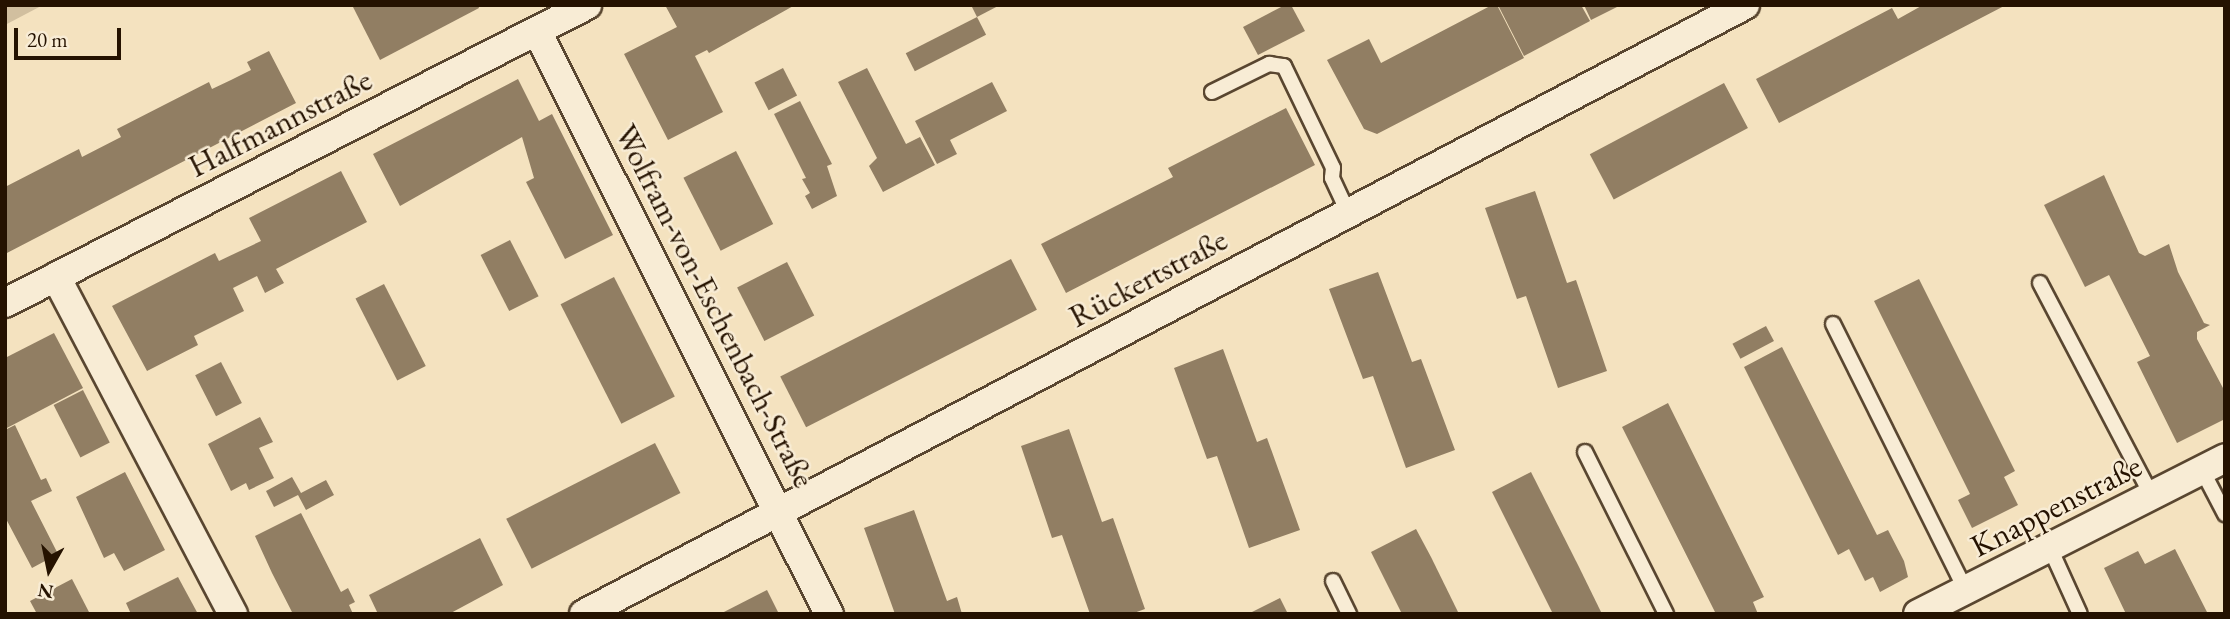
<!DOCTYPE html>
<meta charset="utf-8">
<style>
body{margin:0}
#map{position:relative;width:2230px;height:619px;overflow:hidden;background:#f4e2bf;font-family:"EB Garamond",serif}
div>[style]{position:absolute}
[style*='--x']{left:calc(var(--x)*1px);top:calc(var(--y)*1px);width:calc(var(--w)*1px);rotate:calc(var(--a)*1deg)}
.green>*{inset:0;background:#d1bf9f}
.building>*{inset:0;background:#917e63;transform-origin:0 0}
.roads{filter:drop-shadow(2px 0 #594630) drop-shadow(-2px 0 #594630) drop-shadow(0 2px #594630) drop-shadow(0 -2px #594630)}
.service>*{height:14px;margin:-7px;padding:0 7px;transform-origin:7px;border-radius:7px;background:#f8ecd5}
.minor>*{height:28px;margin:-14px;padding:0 14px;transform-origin:14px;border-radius:14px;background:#f8ecd5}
span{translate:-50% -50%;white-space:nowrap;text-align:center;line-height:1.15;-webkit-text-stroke:5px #f8ecd5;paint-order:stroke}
.street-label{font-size:32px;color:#251200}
.frame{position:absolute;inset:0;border:7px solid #251200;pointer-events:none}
.north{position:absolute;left:14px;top:535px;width:70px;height:70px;-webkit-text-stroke:5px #f8ecd5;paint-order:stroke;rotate:189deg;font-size:19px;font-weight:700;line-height:28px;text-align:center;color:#251200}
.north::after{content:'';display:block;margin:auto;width:24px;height:32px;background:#251200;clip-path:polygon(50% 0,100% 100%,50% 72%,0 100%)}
.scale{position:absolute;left:14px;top:28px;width:107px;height:32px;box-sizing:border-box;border:4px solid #251200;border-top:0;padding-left:9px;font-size:21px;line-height:24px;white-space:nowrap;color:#251200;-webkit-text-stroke:5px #f8ecd5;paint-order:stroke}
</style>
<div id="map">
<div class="green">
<div style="clip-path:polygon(5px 5px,43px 5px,5px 25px)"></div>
</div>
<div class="building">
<div style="clip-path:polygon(352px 5px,478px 5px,479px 8px,380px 60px)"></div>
<div style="clip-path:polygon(665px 5px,795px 5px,709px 53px,707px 50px,695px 56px,723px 112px,668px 140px,624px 54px,677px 27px)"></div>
<div style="clip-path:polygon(971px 5px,1000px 5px,977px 17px)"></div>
<div style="clip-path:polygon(1285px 5px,1291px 5px,1305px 31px,1258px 55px,1243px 27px)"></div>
<div style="clip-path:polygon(1492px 5px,1497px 5px,1524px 58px,1377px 134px,1364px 129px,1327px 60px,1369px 39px,1381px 63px)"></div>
<div style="clip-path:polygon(1498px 5px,1581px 5px,1590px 21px,1524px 56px)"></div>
<div style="clip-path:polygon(1584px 5px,1621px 5px,1591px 20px)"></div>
<div style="clip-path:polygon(1923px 5px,2006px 5px,1779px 123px,1756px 79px,1892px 8px,1898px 19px)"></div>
<div style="left:977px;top:17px;width:20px;height:80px;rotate:63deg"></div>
<div style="clip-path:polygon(269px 51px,296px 103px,5px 254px,5px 187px,79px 149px,82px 157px,121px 137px,117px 129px,209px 82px,212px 89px,231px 80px,251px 70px,247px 62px)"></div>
<div style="left:783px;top:68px;width:31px;height:32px;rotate:63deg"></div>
<div style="clip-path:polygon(867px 68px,906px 144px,920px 137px,935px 165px,883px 192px,869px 166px,877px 158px,838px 82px)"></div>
<div style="clip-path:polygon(518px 79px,539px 121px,552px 114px,613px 235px,565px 259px,526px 182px,534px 178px,522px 137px,400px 206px,373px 154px)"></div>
<div style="clip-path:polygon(992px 82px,1007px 111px,950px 140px,957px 154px,937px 164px,915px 121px)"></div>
<div style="left:1724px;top:83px;width:51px;height:152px;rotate:62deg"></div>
<div style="clip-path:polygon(800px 101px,832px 164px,827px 166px,837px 196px,812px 209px,805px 196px,810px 193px,802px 179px,806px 178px,774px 114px)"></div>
<div style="clip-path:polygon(1286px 108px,1315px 165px,1066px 293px,1041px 244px,1173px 177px,1168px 168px)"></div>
<div style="left:736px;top:151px;width:82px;height:59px;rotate:63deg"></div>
<div style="clip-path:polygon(341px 171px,367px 222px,276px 269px,284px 283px,265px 293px,257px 276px,233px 288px,244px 311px,194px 336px,198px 345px,147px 371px,112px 306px,215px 253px,219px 261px,261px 241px,249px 218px)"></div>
<div style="clip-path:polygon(2104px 175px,2139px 253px,2145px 256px,2169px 244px,2178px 272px,2204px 323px,2210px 325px,2197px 332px,2197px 339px,2223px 388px,2225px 419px,2177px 443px,2137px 362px,2150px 356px,2109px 275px,2085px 287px,2044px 205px)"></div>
<div style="clip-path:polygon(1535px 191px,1567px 283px,1576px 280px,1607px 371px,1558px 388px,1526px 296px,1517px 299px,1485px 208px)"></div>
<div style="left:510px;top:240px;width:63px;height:33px;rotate:63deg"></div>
<div style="left:1011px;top:259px;width:57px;height:259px;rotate:63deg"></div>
<div style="left:787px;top:262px;width:60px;height:56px;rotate:63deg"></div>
<div style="clip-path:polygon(1378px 272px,1412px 362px,1421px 359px,1455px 450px,1406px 468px,1373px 376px,1363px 379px,1329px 289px)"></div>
<div style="left:614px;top:277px;width:134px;height:60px;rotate:63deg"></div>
<div style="clip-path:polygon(1919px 279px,2015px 471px,2004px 477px,2018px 505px,1972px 528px,1958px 500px,1970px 494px,1874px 301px)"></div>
<div style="left:384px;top:284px;width:92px;height:32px;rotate:63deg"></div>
<div style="left:1766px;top:326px;width:17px;height:38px;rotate:62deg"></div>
<div style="clip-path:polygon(54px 333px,83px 388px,5px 429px,5px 358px)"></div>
<div style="clip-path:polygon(1782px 347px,1877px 535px,1888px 530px,1904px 561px,1908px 577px,1880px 592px,1873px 577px,1865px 581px,1849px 549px,1838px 555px,1744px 367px)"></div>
<div style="clip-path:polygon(1223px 349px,1257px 442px,1267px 438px,1300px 530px,1249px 548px,1217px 456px,1207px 459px,1174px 368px)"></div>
<div style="left:221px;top:362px;width:46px;height:29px;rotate:63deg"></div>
<div style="left:83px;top:390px;width:59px;height:33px;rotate:63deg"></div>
<div style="clip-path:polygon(1668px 403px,1764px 597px,1753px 602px,1758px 614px,1716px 614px,1622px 427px)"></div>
<div style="clip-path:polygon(260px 417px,273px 442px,259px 448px,274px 478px,249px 490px,246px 483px,231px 491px,208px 444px)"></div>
<div style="clip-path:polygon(15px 425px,41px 480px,46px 478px,52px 491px,31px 501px,58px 554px,32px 568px,5px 517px,5px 430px)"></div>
<div style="clip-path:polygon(1069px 429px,1102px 522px,1113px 518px,1145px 609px,1131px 614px,1090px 614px,1062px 535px,1052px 538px,1021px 446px)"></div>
<div style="left:655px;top:443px;width:56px;height:167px;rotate:63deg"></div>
<div style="clip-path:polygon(125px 472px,165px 550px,124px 571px,114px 553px,104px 558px,76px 497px)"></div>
<div style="clip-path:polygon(1531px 472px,1579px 567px,1602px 614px,1553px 614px,1492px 492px)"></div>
<div style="clip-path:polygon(292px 477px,301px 493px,326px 480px,334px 495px,306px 510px,298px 495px,274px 507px,266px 491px)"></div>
<div style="clip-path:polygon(914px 510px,947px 601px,957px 597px,962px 614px,895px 614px,864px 528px)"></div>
<div style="clip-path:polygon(301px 513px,341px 592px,348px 588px,355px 602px,349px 605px,353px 614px,293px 614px,272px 573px,255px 536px)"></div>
<div style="clip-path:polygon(1416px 529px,1431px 557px,1459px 614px,1402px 614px,1371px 552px)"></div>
<div style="clip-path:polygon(480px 538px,503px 585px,449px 614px,378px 614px,369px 595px)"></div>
<div style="clip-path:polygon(2175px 549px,2208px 614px,2126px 614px,2104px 568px,2138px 551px,2145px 564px)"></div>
<div style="clip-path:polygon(178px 577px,198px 614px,131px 614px,126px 603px)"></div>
<div style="clip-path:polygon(72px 579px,90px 614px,37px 614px,30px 601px)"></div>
<div style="clip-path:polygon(767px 590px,779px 614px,720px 614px)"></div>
<div style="clip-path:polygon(1280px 598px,1288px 614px,1248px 614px)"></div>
</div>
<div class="roads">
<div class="service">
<div style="--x:1212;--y:92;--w:64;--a:-26.2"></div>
<div style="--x:1269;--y:64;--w:15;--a:8"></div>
<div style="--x:1284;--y:66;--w:113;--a:64.3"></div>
<div style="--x:1333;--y:168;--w:10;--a:96"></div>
<div style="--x:1332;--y:178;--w:38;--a:65"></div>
<div style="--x:2040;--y:283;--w:241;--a:62.3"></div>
<div style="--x:1833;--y:324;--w:298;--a:63.5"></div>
<div style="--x:1585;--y:452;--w:181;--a:63.4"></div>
<div style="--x:2202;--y:470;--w:50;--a:62.4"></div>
<div style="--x:2050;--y:548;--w:72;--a:65.6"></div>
<div style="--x:1333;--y:581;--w:37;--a:64"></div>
</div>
<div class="minor">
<div style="--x:537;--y:31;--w:652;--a:63.4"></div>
<div style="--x:56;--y:277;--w:381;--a:62.3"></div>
<div style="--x:5;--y:303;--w:654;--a:-27.11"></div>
<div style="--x:584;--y:614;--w:1311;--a:-27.68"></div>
<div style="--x:1918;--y:614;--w:344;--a:-26.9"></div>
</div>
</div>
<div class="street-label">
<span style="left:280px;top:123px;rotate:-27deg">Halfmannstraße</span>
<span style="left:1148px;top:278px;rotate:-28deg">Rückertstraße</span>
<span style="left:715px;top:306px;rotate:63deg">Wolfram-von-Eschenbach-Straße</span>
<span style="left:2056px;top:506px;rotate:-27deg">Knappenstraße</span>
</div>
<div class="frame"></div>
<div class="north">N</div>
<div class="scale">20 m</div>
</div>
